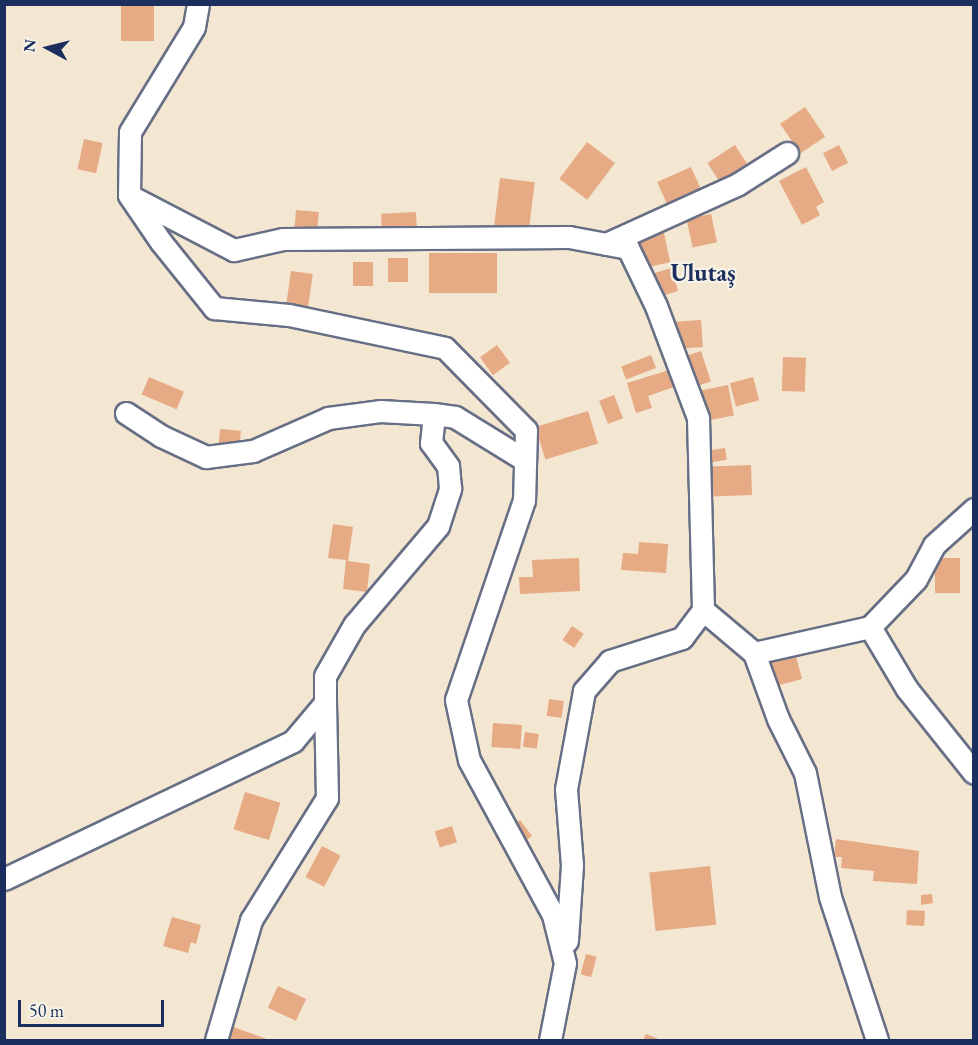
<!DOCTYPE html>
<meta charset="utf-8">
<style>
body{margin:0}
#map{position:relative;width:978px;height:1045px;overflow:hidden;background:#f4e7d1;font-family:"EB Garamond",serif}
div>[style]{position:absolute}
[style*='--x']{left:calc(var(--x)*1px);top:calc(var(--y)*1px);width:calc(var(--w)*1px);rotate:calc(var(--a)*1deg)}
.building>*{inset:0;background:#e6aa85;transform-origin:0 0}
.roads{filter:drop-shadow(2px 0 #676f86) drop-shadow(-2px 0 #676f86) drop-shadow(0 2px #676f86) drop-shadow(0 -2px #676f86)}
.minor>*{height:21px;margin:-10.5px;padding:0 10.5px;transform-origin:10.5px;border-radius:10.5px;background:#fff}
span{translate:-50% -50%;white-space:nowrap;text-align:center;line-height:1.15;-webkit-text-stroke:4.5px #f7f3e8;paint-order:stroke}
.quarter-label{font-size:24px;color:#1b2f5e;font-weight:700}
.frame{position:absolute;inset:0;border:6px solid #1b2f5e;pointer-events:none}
.north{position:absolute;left:18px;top:18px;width:60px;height:60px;-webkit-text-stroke:4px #f7f3e8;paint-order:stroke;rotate:277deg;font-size:16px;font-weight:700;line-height:24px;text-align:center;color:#1b2f5e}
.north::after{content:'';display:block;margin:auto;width:21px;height:27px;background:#1b2f5e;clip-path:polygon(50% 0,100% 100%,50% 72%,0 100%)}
.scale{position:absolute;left:18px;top:1000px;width:146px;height:27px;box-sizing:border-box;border:3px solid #1b2f5e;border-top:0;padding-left:8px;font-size:18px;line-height:21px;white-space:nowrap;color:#1b2f5e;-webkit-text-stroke:4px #f7f3e8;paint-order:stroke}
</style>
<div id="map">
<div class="building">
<div style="left:121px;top:4px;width:33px;height:37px"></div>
<div style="left:805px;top:107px;width:36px;height:30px;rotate:56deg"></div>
<div style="left:84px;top:139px;width:19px;height:31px;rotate:12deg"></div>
<div style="left:587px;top:142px;width:35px;height:46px;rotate:37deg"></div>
<div style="left:735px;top:145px;width:27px;height:33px;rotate:57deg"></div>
<div style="left:839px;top:145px;width:20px;height:18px;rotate:63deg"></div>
<div style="left:691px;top:167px;width:34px;height:37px;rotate:66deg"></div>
<div style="clip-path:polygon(806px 167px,824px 202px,816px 207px,820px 215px,802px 225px,779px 181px)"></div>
<div style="left:500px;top:178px;width:35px;height:47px;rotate:7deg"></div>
<div style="left:296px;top:210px;width:23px;height:24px;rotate:5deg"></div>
<div style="left:416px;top:212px;width:22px;height:35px;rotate:87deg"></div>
<div style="left:711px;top:214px;width:29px;height:25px;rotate:78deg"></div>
<div style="left:664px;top:233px;width:30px;height:32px;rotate:78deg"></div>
<div style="left:429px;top:253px;width:68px;height:40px"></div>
<div style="left:388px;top:258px;width:20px;height:24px"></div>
<div style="left:353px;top:262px;width:20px;height:24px"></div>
<div style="left:671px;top:268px;width:24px;height:22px;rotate:73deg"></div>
<div style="left:291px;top:271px;width:22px;height:39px;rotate:8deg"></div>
<div style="left:701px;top:320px;width:27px;height:29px;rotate:86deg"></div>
<div style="left:497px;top:345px;width:22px;height:21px;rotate:54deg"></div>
<div style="left:701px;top:351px;width:32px;height:21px;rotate:72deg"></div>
<div style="left:651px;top:355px;width:14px;height:32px;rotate:69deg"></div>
<div style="left:783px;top:357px;width:23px;height:34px;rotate:2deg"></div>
<div style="clip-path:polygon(669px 370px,674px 387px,648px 396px,652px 408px,636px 413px,627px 383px)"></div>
<div style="left:149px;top:377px;width:38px;height:19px;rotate:23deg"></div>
<div style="left:753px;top:377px;width:24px;height:24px;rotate:75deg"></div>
<div style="left:728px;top:385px;width:31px;height:35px;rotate:79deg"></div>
<div style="left:614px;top:395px;width:25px;height:16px;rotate:69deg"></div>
<div style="left:588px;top:411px;width:34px;height:55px;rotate:73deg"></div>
<div style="left:220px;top:429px;width:21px;height:17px;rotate:5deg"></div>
<div style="left:725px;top:448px;width:12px;height:23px;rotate:81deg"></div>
<div style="left:751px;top:465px;width:30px;height:48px;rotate:88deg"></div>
<div style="clip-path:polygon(333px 524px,353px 527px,348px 561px,370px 564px,367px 592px,343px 589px,346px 560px,328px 558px)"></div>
<div style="clip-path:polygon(639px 542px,668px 544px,666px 573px,621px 570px,623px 553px,638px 554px)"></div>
<div style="clip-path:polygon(579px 558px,580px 591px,520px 594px,519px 577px,533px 577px,532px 560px)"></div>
<div style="left:935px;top:558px;width:25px;height:35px"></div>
<div style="left:572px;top:626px;width:14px;height:17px;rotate:34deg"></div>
<div style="left:794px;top:649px;width:31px;height:32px;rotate:75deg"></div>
<div style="left:549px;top:699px;width:15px;height:17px;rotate:8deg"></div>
<div style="left:493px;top:723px;width:29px;height:24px;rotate:4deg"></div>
<div style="left:525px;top:732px;width:14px;height:15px;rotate:8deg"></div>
<div style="left:245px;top:792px;width:37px;height:39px;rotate:17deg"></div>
<div style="left:520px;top:820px;width:20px;height:11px;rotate:53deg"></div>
<div style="left:452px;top:826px;width:17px;height:18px;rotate:73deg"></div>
<div style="clip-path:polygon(836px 839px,919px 851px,917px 884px,873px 881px,874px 871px,841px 868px,842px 857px,834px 857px)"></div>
<div style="left:322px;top:846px;width:21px;height:35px;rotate:28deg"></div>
<div style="left:710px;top:866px;width:59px;height:61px;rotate:84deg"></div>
<div style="clip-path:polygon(932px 894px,933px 903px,921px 905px,921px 895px)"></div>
<div style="left:907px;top:910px;width:18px;height:15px;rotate:3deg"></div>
<div style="clip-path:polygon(172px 917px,201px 925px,196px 944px,191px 942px,188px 953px,163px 946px)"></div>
<div style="left:586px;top:954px;width:11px;height:21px;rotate:15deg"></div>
<div style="left:278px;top:986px;width:31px;height:24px;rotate:25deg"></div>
<div style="clip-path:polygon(233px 1027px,270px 1040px,229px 1040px)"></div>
<div style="clip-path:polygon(646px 1034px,661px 1040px,643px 1040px)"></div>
</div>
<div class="roads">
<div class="minor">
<div style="--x:198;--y:4;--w:23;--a:100"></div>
<div style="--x:194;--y:27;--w:123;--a:121.4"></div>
<div style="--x:130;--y:132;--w:63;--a:90.9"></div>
<div style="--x:129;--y:195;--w:57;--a:55.8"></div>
<div style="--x:161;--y:242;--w:85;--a:51.2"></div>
<div style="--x:214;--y:308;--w:75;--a:5.3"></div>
<div style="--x:289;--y:315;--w:159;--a:11.9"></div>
<div style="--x:445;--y:348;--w:115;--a:45.4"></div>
<div style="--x:526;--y:430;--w:70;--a:91.6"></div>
<div style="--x:524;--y:500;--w:211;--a:108.8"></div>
<div style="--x:456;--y:700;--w:61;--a:77.8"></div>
<div style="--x:469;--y:760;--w:176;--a:61.5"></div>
<div style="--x:553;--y:915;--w:49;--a:76"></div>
<div style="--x:565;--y:963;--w:78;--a:101"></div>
<div style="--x:132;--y:197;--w:115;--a:27.5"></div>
<div style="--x:234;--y:250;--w:50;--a:-12.7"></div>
<div style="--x:283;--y:239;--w:286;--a:-0.4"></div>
<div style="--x:569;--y:237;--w:60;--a:10.6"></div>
<div style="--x:628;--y:248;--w:64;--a:64.2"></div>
<div style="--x:656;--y:306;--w:120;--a:69.4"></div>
<div style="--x:698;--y:418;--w:192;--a:88.5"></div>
<div style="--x:703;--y:610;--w:35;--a:127"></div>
<div style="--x:682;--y:638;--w:76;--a:162.3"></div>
<div style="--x:610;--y:661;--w:40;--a:131"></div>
<div style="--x:584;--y:691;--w:100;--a:100.4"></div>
<div style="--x:566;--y:789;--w:76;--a:85.5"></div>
<div style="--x:572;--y:865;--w:76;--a:93.8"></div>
<div style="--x:606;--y:244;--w:145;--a:-24.4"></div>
<div style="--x:738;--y:184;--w:58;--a:-32.3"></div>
<div style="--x:126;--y:413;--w:42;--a:33.3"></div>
<div style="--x:161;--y:436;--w:50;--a:25"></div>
<div style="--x:206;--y:457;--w:47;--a:-7.3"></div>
<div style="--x:253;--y:451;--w:82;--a:-23.7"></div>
<div style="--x:328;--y:418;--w:52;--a:-7.7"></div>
<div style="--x:380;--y:411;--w:54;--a:3.2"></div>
<div style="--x:703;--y:610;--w:67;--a:40.1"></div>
<div style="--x:754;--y:653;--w:119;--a:-12.6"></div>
<div style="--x:870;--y:627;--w:66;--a:-46.2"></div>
<div style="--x:916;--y:579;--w:38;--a:-62"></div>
<div style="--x:934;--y:545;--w:54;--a:-42"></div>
<div style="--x:870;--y:627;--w:72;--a:59.2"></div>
<div style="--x:907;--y:689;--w:107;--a:51.4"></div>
<div style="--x:754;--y:653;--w:70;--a:70"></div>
<div style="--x:778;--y:719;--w:60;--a:63.4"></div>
<div style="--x:805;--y:773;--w:126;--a:78.6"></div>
<div style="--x:830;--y:897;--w:151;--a:71.8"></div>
<div style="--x:4;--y:879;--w:320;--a:-25.5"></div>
<div style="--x:293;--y:741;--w:50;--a:-49.9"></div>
<div style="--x:325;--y:703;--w:27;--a:-90"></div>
<div style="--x:325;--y:676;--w:59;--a:-60.4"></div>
<div style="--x:354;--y:625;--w:130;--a:-49.7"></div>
<div style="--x:438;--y:526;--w:40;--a:-72"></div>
<div style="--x:450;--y:488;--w:22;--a:-95"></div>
<div style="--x:448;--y:466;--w:29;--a:-126"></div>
<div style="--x:431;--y:443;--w:29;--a:-84"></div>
<div style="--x:434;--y:414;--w:21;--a:8"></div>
<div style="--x:455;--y:417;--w:82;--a:31.6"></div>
<div style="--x:216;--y:1040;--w:125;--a:-73.7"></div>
<div style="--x:251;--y:920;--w:144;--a:-58.1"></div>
<div style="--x:327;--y:798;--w:95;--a:-91.2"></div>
</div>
</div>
<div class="quarter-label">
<span style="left:703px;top:273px">Ulutaş</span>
</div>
<div class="frame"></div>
<div class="north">N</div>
<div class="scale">50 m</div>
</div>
